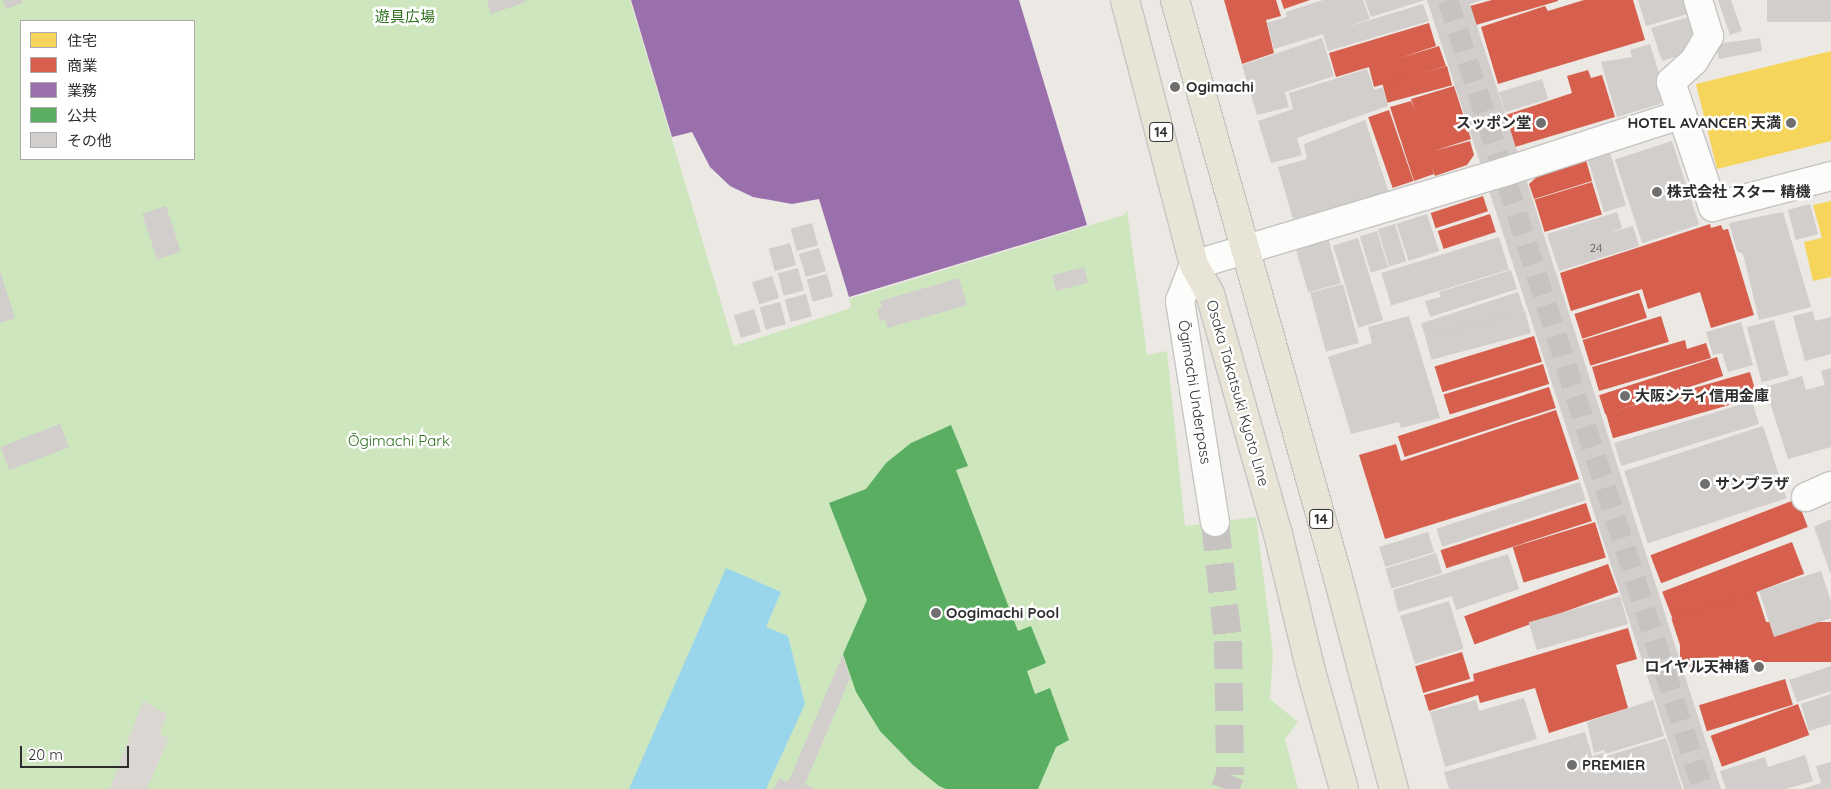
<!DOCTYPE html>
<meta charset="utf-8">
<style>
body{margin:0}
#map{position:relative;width:1831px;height:789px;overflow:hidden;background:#ece8e4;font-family:Quicksand,"Noto Sans JP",sans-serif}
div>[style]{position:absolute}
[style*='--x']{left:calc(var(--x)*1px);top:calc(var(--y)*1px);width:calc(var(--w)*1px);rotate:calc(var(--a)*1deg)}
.green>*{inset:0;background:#cee6be}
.plaza>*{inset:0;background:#dad6d2}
.water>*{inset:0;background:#99d6ec}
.homes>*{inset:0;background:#f6d55c}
.shops>*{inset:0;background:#d6604d;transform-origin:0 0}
.offices>*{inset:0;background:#9970ab}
.public>*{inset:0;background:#5aae61}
.building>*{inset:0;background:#d1cecb;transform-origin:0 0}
.pedestrian-tunnel>*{height:21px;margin-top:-10.5px;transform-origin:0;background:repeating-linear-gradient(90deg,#c6c3c0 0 21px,transparent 0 32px)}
.minor-tunnel>*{height:28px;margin-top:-14px;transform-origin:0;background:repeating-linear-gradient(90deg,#c6c3c0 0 28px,transparent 0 42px)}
.roads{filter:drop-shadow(1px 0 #c5c4c5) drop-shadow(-1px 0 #c5c4c5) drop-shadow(0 1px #c5c4c5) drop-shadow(0 -1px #c5c4c5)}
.minor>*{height:28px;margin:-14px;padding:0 14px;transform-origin:14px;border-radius:14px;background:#fcfcfb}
.primary>*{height:28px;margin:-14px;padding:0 14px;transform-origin:14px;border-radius:14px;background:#e8e4d6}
.dots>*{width:14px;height:14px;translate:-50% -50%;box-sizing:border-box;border:2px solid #fff;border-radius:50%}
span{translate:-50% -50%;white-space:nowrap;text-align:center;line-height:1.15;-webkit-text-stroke:5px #fff;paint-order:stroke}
.number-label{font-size:12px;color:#585857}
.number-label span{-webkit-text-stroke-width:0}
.shield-label span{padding:1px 4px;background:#fff;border:1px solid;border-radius:4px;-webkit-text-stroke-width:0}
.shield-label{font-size:14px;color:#2e2e2e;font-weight:700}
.park-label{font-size:15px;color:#2c6e1b}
.poi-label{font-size:15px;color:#2e2e2e;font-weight:700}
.left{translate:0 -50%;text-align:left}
.right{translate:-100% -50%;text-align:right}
.street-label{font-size:15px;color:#2e2e2e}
.legend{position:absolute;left:20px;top:20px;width:175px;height:140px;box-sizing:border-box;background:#fff;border:1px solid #ababab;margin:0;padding:6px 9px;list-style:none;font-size:15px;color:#2e2e2e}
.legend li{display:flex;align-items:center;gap:10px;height:25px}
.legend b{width:25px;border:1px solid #ababab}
.scale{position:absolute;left:20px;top:746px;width:109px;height:22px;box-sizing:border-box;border:2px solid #2e2e2e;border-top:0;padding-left:6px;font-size:15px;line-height:18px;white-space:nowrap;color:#2e2e2e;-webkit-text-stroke:4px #fff;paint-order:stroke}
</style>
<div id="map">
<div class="green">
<div style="clip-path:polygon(evenodd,0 0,630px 0,734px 346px,851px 308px,849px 299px,1124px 215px,1127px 210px,1147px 355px,1167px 351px,1185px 526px,1256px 517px,1273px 654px,1270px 699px,1298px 722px,1285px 739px,1298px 789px,0 789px,0 0,21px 21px,194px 21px,194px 159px,21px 159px,21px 21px)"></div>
</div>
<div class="plaza">
<div style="clip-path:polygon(143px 701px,167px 714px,160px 735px,169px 738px,147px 789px,110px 789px)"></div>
</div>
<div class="water">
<div style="clip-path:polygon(726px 568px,781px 592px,766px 627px,788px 636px,805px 704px,766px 789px,629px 789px)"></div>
</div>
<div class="homes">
<div style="clip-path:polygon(1831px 51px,1831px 141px,1717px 169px,1696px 84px)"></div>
<div style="clip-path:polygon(1831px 201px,1831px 277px,1813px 281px,1804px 242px,1822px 238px,1813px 205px)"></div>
</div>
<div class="shops">
<div style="clip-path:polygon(1224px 0,1276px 0,1281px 16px,1266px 20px,1274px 53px,1242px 64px)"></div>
<div style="clip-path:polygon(1281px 0,1310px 0,1284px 9px)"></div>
<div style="clip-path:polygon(1492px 0,1558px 0,1558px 1px,1476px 25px,1470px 6px)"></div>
<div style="clip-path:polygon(1584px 0,1633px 0,1645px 40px,1498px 84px,1481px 27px,1545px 6px,1548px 11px)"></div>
<div style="clip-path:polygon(1429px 23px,1436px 46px,1400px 58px,1439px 46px,1446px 66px,1374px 87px,1369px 67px,1336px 77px,1329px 53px)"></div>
<div style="left:1447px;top:66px;width:20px;height:67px;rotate:75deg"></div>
<div style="clip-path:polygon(1588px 70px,1591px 78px,1602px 75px,1615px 117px,1515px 147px,1506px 115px,1572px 93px,1567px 76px)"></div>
<div style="clip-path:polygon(1454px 86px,1471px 139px,1434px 151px,1470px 141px,1474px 155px,1467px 165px,1435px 176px,1431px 165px,1434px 174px,1414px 181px,1390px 107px,1411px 101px,1415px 111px,1411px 99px)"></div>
<div style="left:1389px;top:110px;width:75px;height:22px;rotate:71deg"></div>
<div style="clip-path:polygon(1586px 160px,1592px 181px,1534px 199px,1529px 184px,1539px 175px)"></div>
<div style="left:1592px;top:182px;width:34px;height:60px;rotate:73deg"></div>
<div style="left:1483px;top:196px;width:16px;height:55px;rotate:72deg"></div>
<div style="left:1490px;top:214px;width:19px;height:55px;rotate:72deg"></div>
<div style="clip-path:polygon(1710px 224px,1711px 228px,1721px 225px,1723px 230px,1728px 229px,1754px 315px,1711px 328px,1700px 292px,1648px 309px,1642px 289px,1571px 311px,1560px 273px)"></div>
<div style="left:1639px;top:293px;width:26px;height:68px;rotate:72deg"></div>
<div style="left:1661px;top:316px;width:27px;height:82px;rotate:73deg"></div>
<div style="left:1534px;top:336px;width:27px;height:104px;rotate:73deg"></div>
<div style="clip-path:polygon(1685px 340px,1687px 349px,1706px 343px,1711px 358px,1599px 391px,1592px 367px)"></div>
<div style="left:1717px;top:357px;width:20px;height:124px;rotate:72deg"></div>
<div style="left:1543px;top:364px;width:21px;height:104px;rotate:73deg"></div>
<div style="left:1750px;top:372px;width:26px;height:150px;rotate:74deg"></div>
<div style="left:1549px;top:387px;width:22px;height:159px;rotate:72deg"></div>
<div style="clip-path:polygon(1556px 410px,1579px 479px,1385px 539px,1359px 455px,1396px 444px,1401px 461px)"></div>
<div style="left:1797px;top:499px;width:30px;height:157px;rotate:69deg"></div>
<div style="left:1586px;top:503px;width:19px;height:153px;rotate:72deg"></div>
<div style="left:1595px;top:522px;width:37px;height:86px;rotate:73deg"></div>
<div style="left:1792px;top:542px;width:34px;height:139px;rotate:69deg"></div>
<div style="left:1608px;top:564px;width:30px;height:153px;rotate:70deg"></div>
<div style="left:1756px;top:591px;width:51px;height:89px;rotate:72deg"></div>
<div style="left:1831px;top:622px;width:40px;height:151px;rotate:90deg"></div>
<div style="clip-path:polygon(1628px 628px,1637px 659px,1616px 665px,1628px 708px,1549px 733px,1535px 688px,1480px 703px,1478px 695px,1429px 711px,1424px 695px,1474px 681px,1473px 674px)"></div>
<div style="left:1462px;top:652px;width:28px;height:49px;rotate:73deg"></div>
<div style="left:1785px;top:679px;width:27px;height:90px;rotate:73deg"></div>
<div style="left:1798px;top:704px;width:33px;height:93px;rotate:70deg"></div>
</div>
<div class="offices">
<div style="clip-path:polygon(631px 0,1019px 0,1087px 225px,849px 297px,819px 199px,792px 204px,753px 197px,730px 186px,710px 167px,692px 132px,672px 137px)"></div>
</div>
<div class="public">
<div style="clip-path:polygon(951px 425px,968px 466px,956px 470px,1018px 631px,1031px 626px,1046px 663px,1027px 671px,1035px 694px,1050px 688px,1069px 740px,1056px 747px,1038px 789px,946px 789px,939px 786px,913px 765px,880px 731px,856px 692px,843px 654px,867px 600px,829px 503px,866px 489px,886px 463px,911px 443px)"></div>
</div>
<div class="building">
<div style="clip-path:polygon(3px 0,22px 0,23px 3px,6px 9px)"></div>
<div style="clip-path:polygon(487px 0,526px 0,526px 2px,491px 14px)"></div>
<div style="clip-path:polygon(1323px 0,1363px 0,1370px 19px,1340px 29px,1423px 4px,1429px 21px,1328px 51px,1323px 34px,1274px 49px,1267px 23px,1287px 17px,1286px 12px)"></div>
<div style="clip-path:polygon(1365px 0,1425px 0,1371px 17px)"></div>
<div style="clip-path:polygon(1427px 0,1482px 0,1470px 4px,1721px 789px,1684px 789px)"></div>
<div style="clip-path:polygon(1638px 0,1686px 0,1691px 13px,1646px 26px)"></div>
<div style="clip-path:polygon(1718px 0,1731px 0,1742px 31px,1730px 35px)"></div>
<div style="left:1767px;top:0;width:64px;height:22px"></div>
<div style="clip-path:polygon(1692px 16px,1699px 36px,1691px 52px,1662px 61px,1651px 28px)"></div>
<div style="clip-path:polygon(1322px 38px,1334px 76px,1285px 92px,1289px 107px,1257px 115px,1242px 65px)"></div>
<div style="clip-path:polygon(1760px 38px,1762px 51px,1719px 59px,1716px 44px)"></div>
<div style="clip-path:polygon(1650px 44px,1665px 93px,1660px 104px,1617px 117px,1601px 62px,1632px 57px,1630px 50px)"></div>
<div style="clip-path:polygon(1367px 69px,1374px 90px,1383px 87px,1388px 106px,1297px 138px,1302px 155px,1271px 163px,1258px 121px,1293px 109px,1289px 93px)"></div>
<div style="left:1542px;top:79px;width:21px;height:45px;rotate:73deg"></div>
<div style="clip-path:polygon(1365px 120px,1389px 193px,1293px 219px,1278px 167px,1307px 159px,1304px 144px)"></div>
<div style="left:1672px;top:141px;width:88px;height:60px;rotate:72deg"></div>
<div style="left:1610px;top:153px;width:55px;height:23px;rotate:73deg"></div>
<div style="left:1810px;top:204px;width:31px;height:23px;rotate:75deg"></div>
<div style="left:166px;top:206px;width:48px;height:25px;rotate:72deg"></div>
<div style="clip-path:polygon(1617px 212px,1622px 228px,1609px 233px,1633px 226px,1639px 246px,1559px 271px,1547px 234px)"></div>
<div style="clip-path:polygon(1783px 212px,1811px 307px,1759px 320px,1743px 254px,1737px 251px,1729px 223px)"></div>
<div style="left:1427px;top:214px;width:39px;height:32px;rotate:72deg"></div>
<div style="left:812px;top:223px;width:23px;height:22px;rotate:75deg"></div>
<div style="left:1395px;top:224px;width:39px;height:18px;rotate:73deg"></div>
<div style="left:1377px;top:231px;width:38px;height:18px;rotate:73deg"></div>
<div style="left:1499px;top:237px;width:34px;height:123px;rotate:73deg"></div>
<div style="left:1328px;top:238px;width:47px;height:34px;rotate:74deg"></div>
<div style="left:1358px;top:238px;width:86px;height:26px;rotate:73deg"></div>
<div style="left:790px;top:243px;width:23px;height:22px;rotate:75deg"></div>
<div style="left:819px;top:248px;width:24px;height:21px;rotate:73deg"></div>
<div style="left:1084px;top:267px;width:16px;height:33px;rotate:75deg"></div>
<div style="left:798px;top:268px;width:23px;height:21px;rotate:75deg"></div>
<div style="clip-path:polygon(1511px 270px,1517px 289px,1430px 317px,1425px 301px,1441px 297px,1439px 292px)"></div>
<div style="clip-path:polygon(0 271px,15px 318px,0 323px)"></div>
<div style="left:827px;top:274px;width:23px;height:21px;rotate:75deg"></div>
<div style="left:772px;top:276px;width:23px;height:21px;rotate:72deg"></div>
<div style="clip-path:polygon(959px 278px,967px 305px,888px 328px,885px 320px,880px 321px,877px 309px,882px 307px,880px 301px)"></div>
<div style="left:1343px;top:284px;width:61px;height:34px;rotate:75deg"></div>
<div style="left:1518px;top:292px;width:20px;height:102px;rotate:72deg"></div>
<div style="left:806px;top:294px;width:23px;height:22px;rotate:75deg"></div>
<div style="left:780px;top:302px;width:23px;height:21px;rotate:75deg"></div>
<div style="left:754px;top:309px;width:24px;height:21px;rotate:73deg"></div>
<div style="left:1525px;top:311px;width:23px;height:103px;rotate:75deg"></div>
<div style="clip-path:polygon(1813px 311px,1815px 321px,1831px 317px,1831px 354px,1805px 361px,1793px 316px)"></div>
<div style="clip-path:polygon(1409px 316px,1440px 418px,1401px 428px,1399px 422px,1351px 434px,1328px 357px,1372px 343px,1368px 327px)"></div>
<div style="left:1774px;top:320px;width:57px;height:28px;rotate:75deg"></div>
<div style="clip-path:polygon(1741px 322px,1753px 365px,1728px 372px,1722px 353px,1713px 355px,1706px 332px)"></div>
<div style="clip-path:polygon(1831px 368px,1831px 447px,1788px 459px,1765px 387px,1802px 376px,1806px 390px,1825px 385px,1821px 371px)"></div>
<div style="left:1752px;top:401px;width:24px;height:144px;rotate:73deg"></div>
<div style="left:60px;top:424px;width:25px;height:64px;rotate:69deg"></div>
<div style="left:1763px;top:426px;width:76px;height:146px;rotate:72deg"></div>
<div style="left:1580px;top:482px;width:19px;height:151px;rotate:72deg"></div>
<div style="clip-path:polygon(1831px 519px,1831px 575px,1814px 527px)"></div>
<div style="left:1428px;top:532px;width:21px;height:51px;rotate:73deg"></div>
<div style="left:1436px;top:553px;width:21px;height:53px;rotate:73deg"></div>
<div style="clip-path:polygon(1508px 554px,1519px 589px,1456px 610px,1452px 596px,1398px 612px,1393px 590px)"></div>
<div style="clip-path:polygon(1821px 571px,1831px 601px,1831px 618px,1774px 637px,1759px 591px)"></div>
<div style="left:1620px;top:596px;width:29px;height:95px;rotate:74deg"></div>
<div style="left:1449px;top:601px;width:50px;height:51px;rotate:73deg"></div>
<div style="clip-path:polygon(843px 654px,850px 678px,805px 784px,815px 789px,774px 789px,779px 778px,787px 782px,790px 778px)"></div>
<div style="clip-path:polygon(1831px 666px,1831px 691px,1797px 702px,1789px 680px)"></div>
<div style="clip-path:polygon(1831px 694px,1831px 724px,1809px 731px,1801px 704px)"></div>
<div style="clip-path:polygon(1524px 698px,1537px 739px,1445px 767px,1430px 712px,1476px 700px,1479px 711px)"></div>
<div style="clip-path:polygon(1653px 700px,1664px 736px,1605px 754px,1604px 750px,1594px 753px,1587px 722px)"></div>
<div style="clip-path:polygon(1585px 732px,1592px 756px,1603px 753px,1603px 757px,1666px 738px,1682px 789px,1449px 789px,1444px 772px)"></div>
<div style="clip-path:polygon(1805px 755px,1813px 781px,1786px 789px,1726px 789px,1720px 771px,1765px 757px,1768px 767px)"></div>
<div style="clip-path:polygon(1831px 762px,1831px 789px,1802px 789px,1821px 783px,1816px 766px)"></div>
</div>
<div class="pedestrian-tunnel">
<div style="--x:1448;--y:0;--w:829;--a:72.09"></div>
</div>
<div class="minor-tunnel">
<div style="--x:1215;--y:522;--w:120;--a:83.8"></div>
<div style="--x:1228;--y:641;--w:134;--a:89.1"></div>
<div style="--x:1230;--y:775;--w:15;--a:110"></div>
</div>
<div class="roads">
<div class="minor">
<div style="--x:1698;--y:0;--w:38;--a:73"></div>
<div style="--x:1709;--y:36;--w:29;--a:121"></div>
<div style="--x:1694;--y:61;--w:31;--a:138"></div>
<div style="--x:1671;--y:82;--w:132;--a:71.4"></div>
<div style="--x:1713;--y:207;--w:122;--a:-14.7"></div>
<div style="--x:1806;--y:497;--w:27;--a:-24"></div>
<div style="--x:1215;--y:522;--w:224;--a:-99"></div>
<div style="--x:1180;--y:301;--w:39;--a:-69"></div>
<div style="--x:1194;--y:265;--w:324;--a:-16.7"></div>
<div style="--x:1504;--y:172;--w:187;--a:-18"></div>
</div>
<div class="primary">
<div style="--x:1125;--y:0;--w:274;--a:75.4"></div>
<div style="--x:1194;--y:265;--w:33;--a:61"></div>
<div style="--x:1210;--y:294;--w:249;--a:74.2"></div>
<div style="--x:1278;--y:534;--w:141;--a:76.5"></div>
<div style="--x:1311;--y:671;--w:123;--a:74.4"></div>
<div style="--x:1175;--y:0;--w:596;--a:74.24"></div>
<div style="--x:1337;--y:574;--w:222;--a:75.2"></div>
</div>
</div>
<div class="dots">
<div style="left:1175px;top:87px;background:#706f6e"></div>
<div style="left:1541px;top:123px;background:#706f6e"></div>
<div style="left:1791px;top:123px;background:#706f6e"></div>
<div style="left:1657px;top:192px;background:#706f6e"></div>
<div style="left:1625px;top:396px;background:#706f6e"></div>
<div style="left:1705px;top:484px;background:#706f6e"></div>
<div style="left:936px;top:613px;background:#706f6e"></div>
<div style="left:1759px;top:667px;background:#706f6e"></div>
<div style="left:1572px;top:765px;background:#706f6e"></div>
</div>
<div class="number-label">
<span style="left:1596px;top:248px">24</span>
</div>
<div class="shield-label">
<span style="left:1161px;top:132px">14</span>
<span style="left:1321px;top:519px">14</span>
</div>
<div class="park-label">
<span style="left:405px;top:17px">遊具広場</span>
<span style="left:399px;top:441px">Ōgimachi Park</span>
</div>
<div class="poi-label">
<span class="left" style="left:1186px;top:87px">Ogimachi</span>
<span class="right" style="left:1531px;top:123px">スッポン堂</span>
<span class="right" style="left:1781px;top:123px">HOTEL AVANCER 天満</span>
<span class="left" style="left:1667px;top:192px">株式会社 スター 精機</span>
<span class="left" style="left:1635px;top:396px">大阪シティ信用金庫</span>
<span class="left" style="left:1715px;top:484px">サンプラザ</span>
<span class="left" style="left:946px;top:613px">Oogimachi Pool</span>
<span class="right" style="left:1749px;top:667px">ロイヤル天神橋</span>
<span class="left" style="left:1582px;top:765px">PREMIER</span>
</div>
<div class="street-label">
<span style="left:1195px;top:392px;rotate:81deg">Ōgimachi Underpass</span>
<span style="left:1238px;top:393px;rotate:74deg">Osaka Takatsuki Kyoto Line</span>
</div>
<ul class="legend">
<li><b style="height:14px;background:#f6d55c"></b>住宅</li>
<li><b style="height:14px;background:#d6604d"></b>商業</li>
<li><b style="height:14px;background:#9970ab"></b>業務</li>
<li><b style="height:14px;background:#5aae61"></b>公共</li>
<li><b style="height:14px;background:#d1cecb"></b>その他</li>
</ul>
<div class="scale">20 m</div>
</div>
